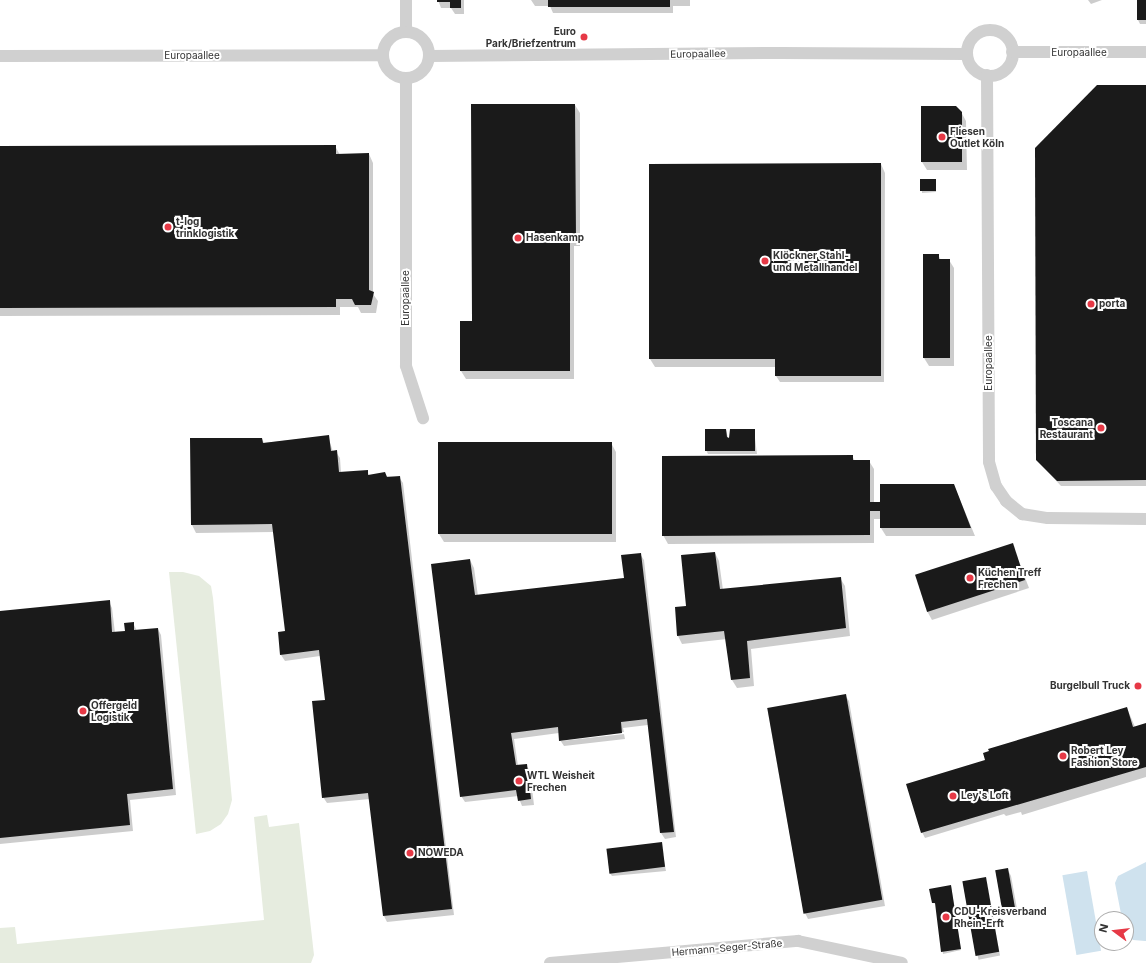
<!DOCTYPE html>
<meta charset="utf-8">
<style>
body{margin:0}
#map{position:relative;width:1146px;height:963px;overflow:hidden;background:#fff;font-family:Inter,sans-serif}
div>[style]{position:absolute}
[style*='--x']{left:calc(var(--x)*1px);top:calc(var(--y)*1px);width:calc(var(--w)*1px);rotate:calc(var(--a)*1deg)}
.green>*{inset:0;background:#e6ecdf}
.water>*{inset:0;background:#cfe2ee;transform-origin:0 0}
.shadow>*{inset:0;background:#0003;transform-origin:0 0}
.building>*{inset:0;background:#1a1a1a;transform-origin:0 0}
.minor>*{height:12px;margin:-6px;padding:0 6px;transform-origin:6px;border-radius:6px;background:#d0d0d0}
.minor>.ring{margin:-6px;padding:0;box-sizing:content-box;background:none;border:12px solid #d0d0d0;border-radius:50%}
.dots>*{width:11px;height:11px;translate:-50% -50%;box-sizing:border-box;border:2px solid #fff;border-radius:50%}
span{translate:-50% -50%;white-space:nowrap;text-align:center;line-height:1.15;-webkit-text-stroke:4px #fff;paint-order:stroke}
.poi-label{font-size:10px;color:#333;font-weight:700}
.right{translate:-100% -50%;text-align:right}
.left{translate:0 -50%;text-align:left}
.street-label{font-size:10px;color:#333}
.north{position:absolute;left:1094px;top:911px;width:40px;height:40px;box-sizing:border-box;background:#fff;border:1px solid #adadad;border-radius:50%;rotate:285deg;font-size:11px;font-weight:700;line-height:16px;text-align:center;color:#333}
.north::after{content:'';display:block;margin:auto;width:14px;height:18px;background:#e63946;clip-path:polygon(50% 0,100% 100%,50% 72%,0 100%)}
</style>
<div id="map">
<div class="green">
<div style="clip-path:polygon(169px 572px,183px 572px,199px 576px,211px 586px,213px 598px,232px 800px,228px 814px,221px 824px,210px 831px,196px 834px)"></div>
<div style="clip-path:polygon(267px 815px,269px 827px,299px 823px,314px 955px,311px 963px,0 963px,0 928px,15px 927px,17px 944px,264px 920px,254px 817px)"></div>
</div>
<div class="water">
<div style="clip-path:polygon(1146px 862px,1146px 941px,1145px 941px,1133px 940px,1126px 932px,1126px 919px,1122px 919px,1115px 883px,1118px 876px)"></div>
<div style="left:1087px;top:871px;width:81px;height:25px;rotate:80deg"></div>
</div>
<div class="shadow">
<div style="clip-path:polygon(438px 0,464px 0,464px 14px,455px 14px,451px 8px,441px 8px)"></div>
<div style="clip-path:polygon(531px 0,690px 0,690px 6px,673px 6px,673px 13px,553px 13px,550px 6px,535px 6px)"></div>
<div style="clip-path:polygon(1088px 0,1102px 0,1091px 4px)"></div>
<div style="clip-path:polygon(1138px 0,1146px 0,1146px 24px,1140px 24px,1138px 20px)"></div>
<div style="clip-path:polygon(1146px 86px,1146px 486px,1061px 486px,1037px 460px)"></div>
<div style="clip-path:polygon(575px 105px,580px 113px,580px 246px,574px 246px,574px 379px,466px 379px,461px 371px,473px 322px)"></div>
<div style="clip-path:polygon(961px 112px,966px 121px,967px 170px,927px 170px,922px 162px)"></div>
<div style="clip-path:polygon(335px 146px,340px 155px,369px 154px,373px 163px,373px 294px,378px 301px,376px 313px,361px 313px,358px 307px,340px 307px,340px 315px,0 316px,0 147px)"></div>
<div style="clip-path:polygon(881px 164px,885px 173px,884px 382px,780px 382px,776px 376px,776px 367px,655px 367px,650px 359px)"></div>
<div style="clip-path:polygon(921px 180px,936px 182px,936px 192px,922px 193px)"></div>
<div style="clip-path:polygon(924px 255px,938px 255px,941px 260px,949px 260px,954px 268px,954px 366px,929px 366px,924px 358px)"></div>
<div style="clip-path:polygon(726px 430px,728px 438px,754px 430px,757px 454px,708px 454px,706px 450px)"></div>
<div style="clip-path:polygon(328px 436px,333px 452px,336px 452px,340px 458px,341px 473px,367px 471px,369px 475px,399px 477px,403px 483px,454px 915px,387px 922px,384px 916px,370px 799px,327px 803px,323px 797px,326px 701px,320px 656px,285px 661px,281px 655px,286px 632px,274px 532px,196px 533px,192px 525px,262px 439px,264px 443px)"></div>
<div style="clip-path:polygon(439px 443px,611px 443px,616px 452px,616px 542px,444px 542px,439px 534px)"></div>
<div style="clip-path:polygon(852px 456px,855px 461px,869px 461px,874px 469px,874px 503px,954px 485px,975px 536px,886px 536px,881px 528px,881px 519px,874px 519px,874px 543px,668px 544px,663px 535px)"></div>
<div style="clip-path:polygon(1012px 544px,1029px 588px,932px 620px,927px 611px)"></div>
<div style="clip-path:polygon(715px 553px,719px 561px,723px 590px,840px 578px,845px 586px,850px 636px,751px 649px,754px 686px,737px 688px,732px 680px,727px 639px,682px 644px,678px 636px,687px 607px)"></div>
<div style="clip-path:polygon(640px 554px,644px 560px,676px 837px,665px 839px,661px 833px,648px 725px,623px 728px,624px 732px,561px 739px,561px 741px,624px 734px,625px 739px,564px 746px,560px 740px,559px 733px,514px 739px,518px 766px,526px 765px,530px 771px,534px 805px,522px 806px,518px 796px,465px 802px,461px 796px,470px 560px,474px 568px,478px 596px,625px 578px)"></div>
<div style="clip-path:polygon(109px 602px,112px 608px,115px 633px,126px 632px,133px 623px,137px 631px,158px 629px,161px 635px,176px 795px,130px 800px,133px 831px,0 844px,0 612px)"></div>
<div style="clip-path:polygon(845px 695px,849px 701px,885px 906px,808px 919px,805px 913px)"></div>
<div style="clip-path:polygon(1127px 708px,1135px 727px,1146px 724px,1146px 777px,1022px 815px,1021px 812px,1006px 816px,1004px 814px,925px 838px,922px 832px,987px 761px)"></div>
<div style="clip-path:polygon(661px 843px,666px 871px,612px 876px,609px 872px)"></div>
<div style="clip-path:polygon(1008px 870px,1011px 876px,1018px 914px,1007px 916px,1003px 910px)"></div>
<div style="left:985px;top:878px;width:79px;height:22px;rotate:79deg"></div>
<div style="clip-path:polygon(951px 886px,961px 950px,943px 954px,936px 904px,933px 903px)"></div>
</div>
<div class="building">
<div style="clip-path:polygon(437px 0,461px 0,461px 8px,450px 8px,450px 2px,437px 2px)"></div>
<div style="left:548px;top:0;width:122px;height:7px"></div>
<div style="left:1137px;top:0;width:9px;height:20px"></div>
<div style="clip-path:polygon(1097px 85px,1146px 85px,1146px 480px,1057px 481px,1036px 460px,1035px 148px)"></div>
<div style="clip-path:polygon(471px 104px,575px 104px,576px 238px,570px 238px,570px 371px,460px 371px,460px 321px,472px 321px)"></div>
<div style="clip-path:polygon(921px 106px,956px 106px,962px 112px,962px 162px,921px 162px)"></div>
<div style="clip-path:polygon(336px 145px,336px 154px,369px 153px,369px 290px,374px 292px,371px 305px,355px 305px,352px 299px,336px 299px,336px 307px,0 308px,0 146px)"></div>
<div style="clip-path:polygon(881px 163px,881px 376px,775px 376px,775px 359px,649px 359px,649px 164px)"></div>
<div style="left:920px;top:179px;width:16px;height:12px"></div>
<div style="clip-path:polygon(923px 254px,939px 254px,939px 259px,950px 259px,950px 358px,923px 358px)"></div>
<div style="clip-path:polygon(705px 429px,726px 429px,727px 437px,729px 438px,730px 429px,755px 429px,755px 451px,705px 451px)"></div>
<div style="clip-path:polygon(329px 435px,331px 451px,337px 450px,339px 472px,368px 470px,368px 475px,385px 472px,387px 477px,400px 476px,452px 909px,383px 916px,368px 793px,322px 798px,312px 701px,325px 700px,319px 650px,280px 655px,278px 632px,285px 631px,272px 524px,191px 525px,190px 438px,262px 438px,263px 443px)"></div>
<div style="left:438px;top:442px;width:174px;height:92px"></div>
<div style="clip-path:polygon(853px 455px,853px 460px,870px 460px,870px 502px,880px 502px,880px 484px,954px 484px,971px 528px,880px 528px,880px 511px,870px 511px,870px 535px,662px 536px,662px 456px)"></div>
<div style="left:1013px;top:543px;width:39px;height:103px;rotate:72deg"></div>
<div style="clip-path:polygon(715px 552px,720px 589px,841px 577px,846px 628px,747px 641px,750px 678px,731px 680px,724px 631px,677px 636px,675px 607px,686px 606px,681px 555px)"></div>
<div style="clip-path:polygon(641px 553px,674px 832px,660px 833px,647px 719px,621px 722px,622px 733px,559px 741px,558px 727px,511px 733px,516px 765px,527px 764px,531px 799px,518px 801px,516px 790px,460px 797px,431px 564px,470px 559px,475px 595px,624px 578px,621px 555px)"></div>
<div style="clip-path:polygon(110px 600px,112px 632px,125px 631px,124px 623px,134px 622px,134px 630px,158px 628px,173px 789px,127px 794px,130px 825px,0 838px,0 611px)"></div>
<div style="left:846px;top:694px;width:209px;height:80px;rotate:80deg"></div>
<div style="clip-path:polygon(1127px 707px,1133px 727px,1146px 723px,1146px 767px,921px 833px,906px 784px,985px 760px,983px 753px,989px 751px,988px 749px)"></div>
<div style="left:662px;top:842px;width:25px;height:56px;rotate:83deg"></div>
<div style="left:1008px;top:868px;width:41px;height:13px;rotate:80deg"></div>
<div style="left:986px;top:877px;width:76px;height:24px;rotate:80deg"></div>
<div style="clip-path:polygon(951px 885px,961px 949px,941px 952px,935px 903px,932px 903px,929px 889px)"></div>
</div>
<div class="minor">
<div style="--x:406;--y:0;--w:32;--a:90"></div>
<div class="ring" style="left:967px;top:30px;width:34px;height:34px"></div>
<div class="ring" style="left:383px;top:32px;width:34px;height:34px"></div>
<div style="--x:1012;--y:52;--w:134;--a:0"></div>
<div style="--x:0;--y:56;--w:383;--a:-0.1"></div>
<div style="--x:430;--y:56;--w:350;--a:-0.5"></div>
<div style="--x:780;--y:53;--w:187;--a:0.3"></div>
<div style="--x:987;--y:75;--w:387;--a:89.7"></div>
<div style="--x:989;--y:462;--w:25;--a:74"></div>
<div style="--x:996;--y:486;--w:18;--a:56"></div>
<div style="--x:1006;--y:501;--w:21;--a:39"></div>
<div style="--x:1022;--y:514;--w:26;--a:9"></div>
<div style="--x:1048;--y:518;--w:98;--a:0.6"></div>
<div style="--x:406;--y:79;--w:287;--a:90"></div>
<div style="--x:406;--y:366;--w:55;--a:71.9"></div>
<div style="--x:550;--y:963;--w:249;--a:-5.1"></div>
<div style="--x:798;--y:941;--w:106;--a:11.9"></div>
</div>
<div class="dots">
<div style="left:584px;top:37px;background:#e63946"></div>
<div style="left:942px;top:137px;background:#e63946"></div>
<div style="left:168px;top:227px;background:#e63946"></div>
<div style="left:518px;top:238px;background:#e63946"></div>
<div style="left:765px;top:261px;background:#e63946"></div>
<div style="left:1091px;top:304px;background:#e63946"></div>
<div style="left:1101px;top:428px;background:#e63946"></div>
<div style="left:970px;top:578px;background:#e63946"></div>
<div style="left:1138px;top:686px;background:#e63946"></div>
<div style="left:83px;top:711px;background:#e63946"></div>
<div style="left:1063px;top:756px;background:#e63946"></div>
<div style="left:519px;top:781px;background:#e63946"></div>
<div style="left:953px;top:796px;background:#e63946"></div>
<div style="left:410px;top:853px;background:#e63946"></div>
<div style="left:946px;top:917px;background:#e63946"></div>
</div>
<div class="poi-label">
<span class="right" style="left:576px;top:37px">Euro<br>Park/Briefzentrum</span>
<span class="left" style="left:950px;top:137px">Fliesen<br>Outlet Köln</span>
<span class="left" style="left:176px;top:227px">t-log<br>trinklogistik</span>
<span class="left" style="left:526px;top:238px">Hasenkamp</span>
<span class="left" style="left:773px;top:261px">Klöckner Stahl-<br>und Metallhandel</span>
<span class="left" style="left:1099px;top:304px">porta</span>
<span class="right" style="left:1093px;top:428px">Toscana<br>Restaurant</span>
<span class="left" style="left:978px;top:578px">Küchen Treff<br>Frechen</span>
<span class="right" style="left:1130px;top:686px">Burgelbull Truck</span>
<span class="left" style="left:91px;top:711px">Offergeld<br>Logistik</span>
<span class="left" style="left:1071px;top:756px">Robert Ley<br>Fashion Store</span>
<span class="left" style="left:527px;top:781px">WTL Weisheit<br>Frechen</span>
<span class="left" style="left:961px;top:796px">Ley's Loft</span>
<span class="left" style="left:418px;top:853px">NOWEDA</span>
<span class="left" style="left:954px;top:917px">CDU-Kreisverband<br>Rhein-Erft</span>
</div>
<div class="street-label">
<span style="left:1079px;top:53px">Europaallee</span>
<span style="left:698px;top:54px;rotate:-1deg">Europaallee</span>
<span style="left:192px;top:56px">Europaallee</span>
<span style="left:406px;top:298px;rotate:-90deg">Europaallee</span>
<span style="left:989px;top:363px;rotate:-90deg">Europaallee</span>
<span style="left:727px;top:948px;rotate:-5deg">Hermann-Seger-Straße</span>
</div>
<div class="north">N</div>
</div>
